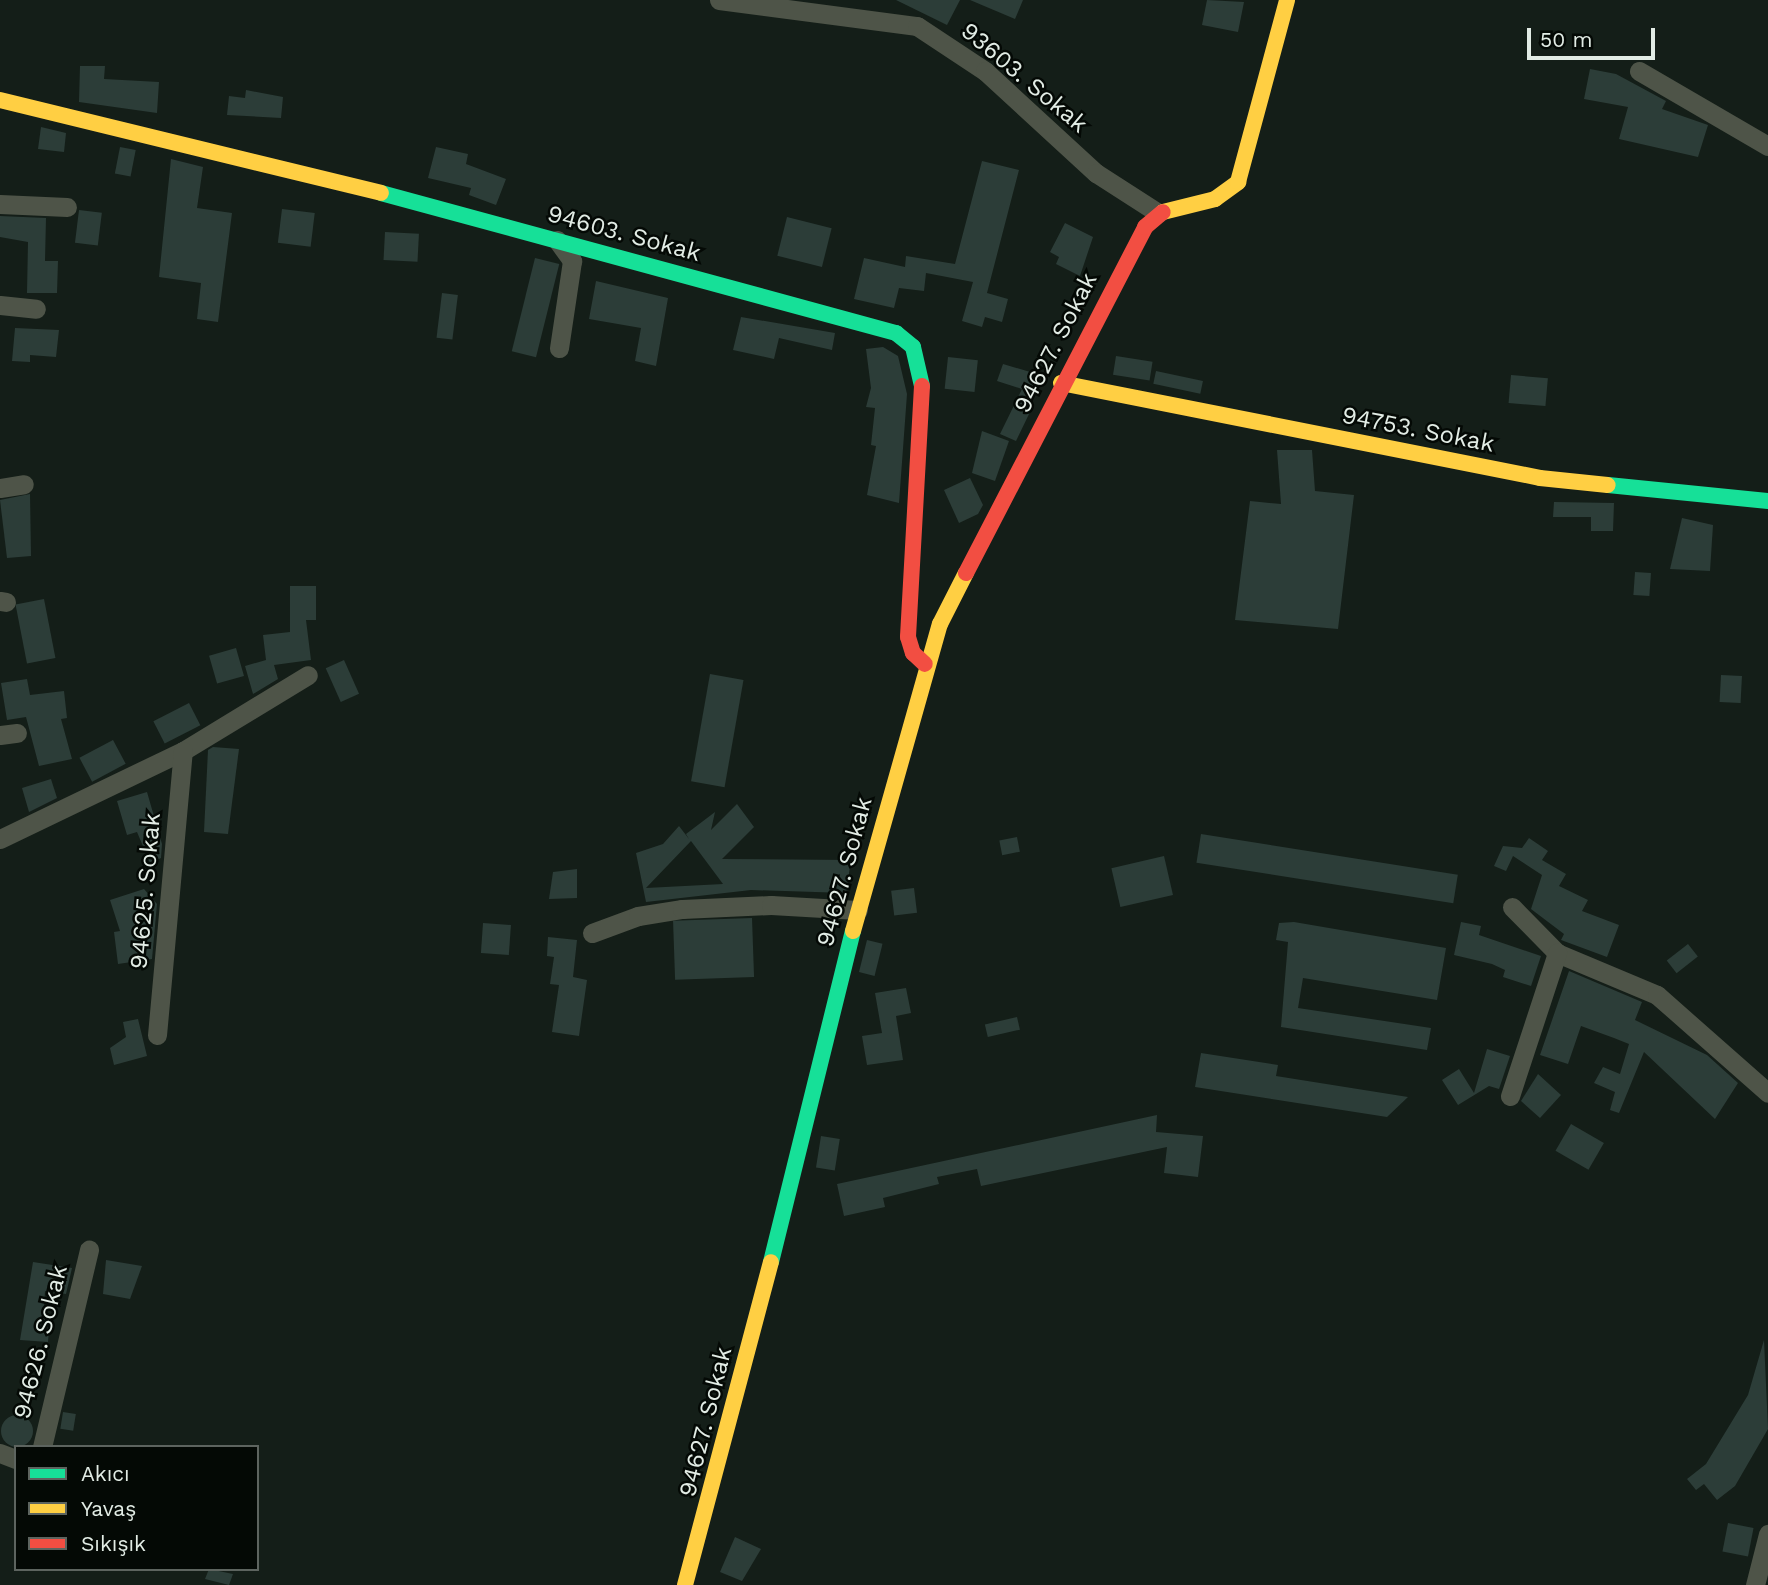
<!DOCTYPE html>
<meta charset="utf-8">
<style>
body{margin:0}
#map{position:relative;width:1768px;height:1585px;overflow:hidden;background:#141e18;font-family:"Work Sans",sans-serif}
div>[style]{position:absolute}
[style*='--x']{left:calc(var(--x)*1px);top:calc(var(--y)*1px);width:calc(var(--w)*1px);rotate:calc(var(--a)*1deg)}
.building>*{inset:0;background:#2c3d38;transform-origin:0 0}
.round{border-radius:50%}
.street>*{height:19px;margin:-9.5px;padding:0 9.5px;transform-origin:9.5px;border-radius:9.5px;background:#4e5448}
.fast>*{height:16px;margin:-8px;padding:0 8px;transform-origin:8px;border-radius:8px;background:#16e098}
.slow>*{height:16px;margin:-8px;padding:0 8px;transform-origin:8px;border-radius:8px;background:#ffcf43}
.jam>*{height:16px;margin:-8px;padding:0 8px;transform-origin:8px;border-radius:8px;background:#f24e42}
span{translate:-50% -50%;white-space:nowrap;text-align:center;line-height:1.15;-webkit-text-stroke:5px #040905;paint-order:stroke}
.street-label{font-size:24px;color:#e2ece5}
.legend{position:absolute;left:14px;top:1445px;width:245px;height:126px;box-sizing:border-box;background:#040905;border:2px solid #5d645f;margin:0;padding:9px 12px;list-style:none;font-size:21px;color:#e2ece5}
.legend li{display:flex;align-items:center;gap:14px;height:35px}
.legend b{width:35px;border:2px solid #5d645f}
.scale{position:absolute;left:1527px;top:28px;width:128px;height:32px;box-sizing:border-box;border:4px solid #e2ece5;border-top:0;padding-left:9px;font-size:21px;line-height:24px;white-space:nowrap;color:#e2ece5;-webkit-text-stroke:5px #040905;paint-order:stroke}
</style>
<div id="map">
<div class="building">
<div style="clip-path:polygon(896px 0,960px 0,947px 25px)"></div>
<div style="clip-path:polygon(970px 0,1023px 0,1015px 19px)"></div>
<div style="clip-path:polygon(1207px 0,1244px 2px,1238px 32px,1202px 25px)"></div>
<div style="clip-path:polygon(80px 66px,105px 66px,104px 79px,159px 82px,157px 113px,79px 102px)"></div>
<div style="clip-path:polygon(1590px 69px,1616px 74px,1666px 101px,1662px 109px,1708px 125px,1698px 157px,1619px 139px,1628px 107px,1584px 99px)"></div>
<div style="clip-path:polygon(246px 90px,283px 97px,281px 118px,227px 115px,229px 96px,245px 98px)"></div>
<div style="clip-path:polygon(41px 127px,66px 133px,64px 152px,38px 149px)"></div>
<div style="left:120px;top:147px;width:16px;height:27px;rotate:11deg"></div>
<div style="clip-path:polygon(436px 147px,468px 154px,466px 164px,506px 179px,496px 205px,469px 195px,471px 188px,428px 178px)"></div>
<div style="clip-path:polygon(171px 159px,203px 167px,197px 208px,232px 213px,218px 322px,197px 319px,201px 283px,159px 277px)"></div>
<div style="clip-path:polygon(982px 161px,1019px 170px,987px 293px,1008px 299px,1002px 322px,985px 317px,982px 327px,962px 321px,973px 282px,926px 273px,924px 291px,899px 288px,894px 308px,854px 299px,864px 258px,905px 267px,906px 256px,955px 264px)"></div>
<div style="left:282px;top:209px;width:33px;height:34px;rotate:7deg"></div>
<div style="left:79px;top:210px;width:23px;height:33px;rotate:7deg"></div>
<div style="clip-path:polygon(0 216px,46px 218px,45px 261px,58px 261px,57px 293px,27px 293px,28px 242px,0 237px)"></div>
<div style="left:787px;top:217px;width:46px;height:40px;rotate:14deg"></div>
<div style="clip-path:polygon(1065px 223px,1093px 237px,1080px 276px,1056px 264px,1059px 257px,1050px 252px)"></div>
<div style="left:385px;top:232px;width:34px;height:28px;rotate:3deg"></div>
<div style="left:535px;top:258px;width:25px;height:96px;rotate:14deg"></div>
<div style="clip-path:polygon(596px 281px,668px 298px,656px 366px,635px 361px,641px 328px,589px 319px)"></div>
<div style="left:442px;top:293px;width:16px;height:45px;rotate:7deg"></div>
<div style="clip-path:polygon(741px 317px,835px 333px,832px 350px,779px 338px,774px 359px,733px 350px)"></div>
<div style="clip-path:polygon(15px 328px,59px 330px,56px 357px,30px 355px,30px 362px,12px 361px)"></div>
<div style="clip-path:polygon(883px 347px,898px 356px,907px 394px,899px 503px,867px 495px,876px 446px,871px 445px,875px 408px,866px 407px,871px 388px,866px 349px)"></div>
<div style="left:1116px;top:356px;width:37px;height:19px;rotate:9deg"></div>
<div style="left:948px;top:357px;width:30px;height:32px;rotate:6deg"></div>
<div style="clip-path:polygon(1003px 364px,1037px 374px,1025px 410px,1030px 412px,1016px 441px,1000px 434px,1022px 389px,997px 381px)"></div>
<div style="left:1156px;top:371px;width:48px;height:13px;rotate:12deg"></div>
<div style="left:1511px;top:375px;width:37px;height:28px;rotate:5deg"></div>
<div style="clip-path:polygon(982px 431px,1009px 441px,995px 481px,972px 473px)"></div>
<div style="clip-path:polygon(1277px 450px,1312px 450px,1315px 491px,1354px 495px,1338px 629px,1235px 620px,1250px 501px,1281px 504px)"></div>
<div style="clip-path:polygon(970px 478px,983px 505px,978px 514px,959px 523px,944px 490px)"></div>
<div style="clip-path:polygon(30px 494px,31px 556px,7px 558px,0 500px)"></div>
<div style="clip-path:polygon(1554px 502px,1614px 503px,1613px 531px,1591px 531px,1591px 517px,1553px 517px)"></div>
<div style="clip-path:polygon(1682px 518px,1713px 525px,1710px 571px,1670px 569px)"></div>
<div style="left:1635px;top:572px;width:16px;height:23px;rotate:4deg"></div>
<div style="clip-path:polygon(290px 586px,316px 586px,316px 620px,306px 620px,311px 660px,274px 665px,278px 679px,253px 694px,245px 666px,266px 660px,263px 635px,290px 632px)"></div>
<div style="left:44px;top:599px;width:60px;height:29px;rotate:79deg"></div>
<div style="left:236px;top:648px;width:29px;height:28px;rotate:74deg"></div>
<div style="left:344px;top:660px;width:37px;height:20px;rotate:66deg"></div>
<div style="left:710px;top:674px;width:34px;height:109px;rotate:10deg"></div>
<div style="left:1721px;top:675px;width:21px;height:27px;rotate:3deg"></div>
<div style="clip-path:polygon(27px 679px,30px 695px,64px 691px,67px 718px,61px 719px,72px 759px,39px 766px,26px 717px,7px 720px,1px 683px)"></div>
<div style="left:189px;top:703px;width:25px;height:40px;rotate:63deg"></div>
<div style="left:113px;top:740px;width:27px;height:38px;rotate:62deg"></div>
<div style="clip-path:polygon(213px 747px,239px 749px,228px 834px,204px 832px,208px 750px)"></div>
<div style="clip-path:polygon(51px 779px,57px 798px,29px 812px,22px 788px)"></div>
<div style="clip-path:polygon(147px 792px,162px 844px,161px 858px,150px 863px,137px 832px,127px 835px,117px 801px)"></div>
<div style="clip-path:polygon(evenodd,737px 804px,754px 827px,722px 859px,851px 860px,846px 893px,751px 890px,646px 902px,636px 853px,663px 844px,679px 826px,689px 839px,686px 834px,715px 812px,711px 830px,737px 804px,691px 841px,723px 884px,646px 888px,691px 841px)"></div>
<div style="left:1201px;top:834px;width:260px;height:29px;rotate:9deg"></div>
<div style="left:1017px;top:837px;width:15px;height:18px;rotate:79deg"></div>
<div style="clip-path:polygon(1529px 838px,1548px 851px,1542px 860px,1566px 874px,1559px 886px,1588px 900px,1582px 911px,1619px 925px,1607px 957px,1561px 940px,1564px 934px,1531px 909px,1542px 875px,1513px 856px,1506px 871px,1494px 866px,1503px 846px,1522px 848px)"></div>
<div style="left:1164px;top:856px;width:40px;height:54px;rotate:77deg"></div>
<div style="clip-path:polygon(577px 869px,577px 898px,549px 899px,553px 872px)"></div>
<div style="left:914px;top:888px;width:25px;height:23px;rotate:83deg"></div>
<div style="clip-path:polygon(144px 889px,157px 904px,152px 959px,118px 964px,114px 932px,120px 931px,110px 900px)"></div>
<div style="left:752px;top:918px;width:59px;height:79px;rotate:88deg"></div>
<div style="clip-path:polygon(1294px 922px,1446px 948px,1437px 1000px,1303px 978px,1298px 1008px,1431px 1028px,1427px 1050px,1281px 1027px,1288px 942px,1276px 940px,1279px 923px)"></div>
<div style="clip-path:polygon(1461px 922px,1481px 926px,1479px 935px,1541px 956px,1531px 986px,1503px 977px,1505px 970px,1492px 964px,1454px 955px)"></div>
<div style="left:483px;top:923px;width:28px;height:30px;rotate:4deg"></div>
<div style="clip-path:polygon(548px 937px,577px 940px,573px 977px,587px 980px,579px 1036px,552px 1032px,559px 985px,550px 984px,554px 957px,547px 956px)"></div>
<div style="left:867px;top:940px;width:16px;height:33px;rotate:14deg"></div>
<div style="left:1688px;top:944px;width:16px;height:27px;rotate:52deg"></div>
<div style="clip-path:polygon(1569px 971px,1642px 1002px,1635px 1020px,1707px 1055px,1738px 1083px,1715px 1119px,1644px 1052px,1619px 1113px,1610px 1110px,1615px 1092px,1594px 1083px,1603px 1067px,1620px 1074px,1629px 1044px,1614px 1038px,1581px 1026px,1568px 1064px,1540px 1055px)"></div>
<div style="clip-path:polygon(906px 988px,911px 1013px,896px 1016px,903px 1060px,867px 1065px,862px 1036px,882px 1033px,875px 993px)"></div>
<div style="left:1017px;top:1017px;width:13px;height:33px;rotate:77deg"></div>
<div style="clip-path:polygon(138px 1019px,147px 1056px,114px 1065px,110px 1048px,126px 1037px,123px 1022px)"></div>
<div style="clip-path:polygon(1487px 1049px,1510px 1056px,1499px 1089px,1489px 1086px,1458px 1105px,1442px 1080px,1459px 1069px,1474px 1093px)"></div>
<div style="clip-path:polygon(1201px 1053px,1278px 1065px,1276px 1076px,1408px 1097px,1387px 1117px,1195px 1087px)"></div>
<div style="clip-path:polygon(1538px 1074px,1561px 1095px,1540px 1118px,1521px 1101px)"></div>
<div style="clip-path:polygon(1157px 1115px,1156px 1132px,1203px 1136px,1198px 1177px,1164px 1173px,1167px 1147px,981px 1186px,977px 1169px,937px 1177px,939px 1184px,883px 1198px,885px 1207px,844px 1216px,837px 1184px)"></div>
<div style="left:1571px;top:1124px;width:38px;height:31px;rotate:30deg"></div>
<div style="left:821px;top:1136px;width:19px;height:32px;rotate:9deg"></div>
<div style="clip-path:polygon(106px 1260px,142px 1266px,130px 1299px,103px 1294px)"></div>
<div style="clip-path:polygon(33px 1262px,72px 1268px,66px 1294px,45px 1291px,43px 1318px,50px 1318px,48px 1342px,20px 1340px)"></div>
<div style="clip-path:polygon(1764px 1340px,1768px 1429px,1735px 1486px,1717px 1500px,1704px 1484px,1696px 1490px,1687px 1479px,1706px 1464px,1748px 1395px)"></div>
<div style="left:63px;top:1412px;width:13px;height:17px;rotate:9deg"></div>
<div class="round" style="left:1px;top:1415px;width:32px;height:32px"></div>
<div style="left:1728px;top:1523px;width:26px;height:29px;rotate:11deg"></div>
<div style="clip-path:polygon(735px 1537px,761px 1549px,742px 1581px,720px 1572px)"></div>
<div style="clip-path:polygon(209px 1569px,233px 1574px,229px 1585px,205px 1579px)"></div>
</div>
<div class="street">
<div style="--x:719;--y:0;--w:200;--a:7.5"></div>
<div style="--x:917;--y:26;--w:82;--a:33.5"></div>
<div style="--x:985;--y:71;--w:151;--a:42.6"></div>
<div style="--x:1096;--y:173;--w:74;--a:32.8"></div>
<div style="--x:1639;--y:71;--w:149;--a:30.2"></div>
<div style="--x:0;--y:204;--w:67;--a:2.6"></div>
<div style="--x:557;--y:240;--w:26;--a:54"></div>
<div style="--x:572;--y:261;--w:88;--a:98.5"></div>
<div style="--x:0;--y:305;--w:36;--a:6"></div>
<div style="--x:0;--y:488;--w:24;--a:-9"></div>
<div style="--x:0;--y:601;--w:6;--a:9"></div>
<div style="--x:0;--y:735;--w:17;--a:-7"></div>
<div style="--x:0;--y:839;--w:203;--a:-25.7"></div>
<div style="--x:183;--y:751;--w:146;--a:-31.3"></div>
<div style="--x:1512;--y:907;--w:64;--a:45.6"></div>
<div style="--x:1557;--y:953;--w:108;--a:22.8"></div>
<div style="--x:1657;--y:995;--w:148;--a:41.4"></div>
<div style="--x:592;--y:933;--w:49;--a:-20.3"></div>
<div style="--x:638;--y:916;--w:45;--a:-9"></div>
<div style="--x:682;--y:909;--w:89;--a:-2.6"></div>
<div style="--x:771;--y:905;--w:87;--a:3.3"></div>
<div style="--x:157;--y:1035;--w:285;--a:-84.8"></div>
<div style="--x:1510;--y:1096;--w:151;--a:-71.8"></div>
<div style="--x:42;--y:1447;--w:203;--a:-76.6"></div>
<div style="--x:0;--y:1453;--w:17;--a:21"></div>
<div style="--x:1755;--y:1585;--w:53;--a:-75.7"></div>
</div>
<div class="fast">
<div style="--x:381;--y:193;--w:534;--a:15.21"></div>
<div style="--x:896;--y:333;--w:22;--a:39"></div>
<div style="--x:913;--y:347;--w:40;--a:77"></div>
<div style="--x:1608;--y:485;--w:161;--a:5.7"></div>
<div style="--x:771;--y:1262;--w:341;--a:-76.1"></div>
</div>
<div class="slow">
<div style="--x:0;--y:100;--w:392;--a:13.7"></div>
<div style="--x:1163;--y:212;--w:54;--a:-14"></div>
<div style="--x:1215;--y:199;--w:29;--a:-36"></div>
<div style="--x:1238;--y:182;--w:188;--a:-74.9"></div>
<div style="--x:1061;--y:383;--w:488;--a:11.2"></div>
<div style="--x:1540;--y:478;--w:68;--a:5.9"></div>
<div style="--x:853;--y:931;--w:319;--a:-74.2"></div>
<div style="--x:940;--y:624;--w:57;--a:-63"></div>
<div style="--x:685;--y:1585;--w:334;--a:-75.1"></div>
</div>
<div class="jam">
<div style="--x:922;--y:386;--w:251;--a:93.2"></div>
<div style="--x:908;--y:637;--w:17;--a:73"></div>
<div style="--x:913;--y:653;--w:16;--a:43"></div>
<div style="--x:966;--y:573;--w:390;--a:-62.6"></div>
<div style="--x:1145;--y:227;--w:23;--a:-40"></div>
</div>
<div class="street-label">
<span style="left:1024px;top:78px;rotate:40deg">93603. Sokak</span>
<span style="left:624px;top:234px;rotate:15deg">94603. Sokak</span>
<span style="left:1056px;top:343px;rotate:-63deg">94627. Sokak</span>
<span style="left:1418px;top:430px;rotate:11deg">94753. Sokak</span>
<span style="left:845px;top:872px;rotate:-75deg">94627. Sokak</span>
<span style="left:146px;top:891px;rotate:-85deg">94625. Sokak</span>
<span style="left:41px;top:1342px;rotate:-76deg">94626. Sokak</span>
<span style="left:706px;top:1422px;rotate:-76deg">94627. Sokak</span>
</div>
<ul class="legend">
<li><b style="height:9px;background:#16e098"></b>Akıcı</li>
<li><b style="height:9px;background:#ffcf43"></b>Yavaş</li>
<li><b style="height:9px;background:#f24e42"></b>Sıkışık</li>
</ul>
<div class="scale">50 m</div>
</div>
